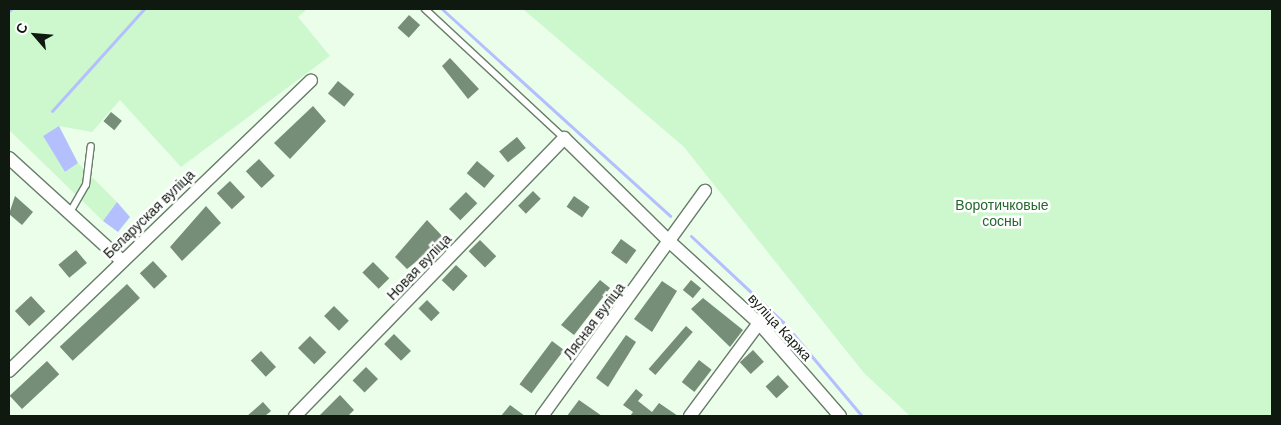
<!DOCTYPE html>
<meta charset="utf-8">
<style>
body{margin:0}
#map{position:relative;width:1281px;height:425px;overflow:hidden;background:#eafeea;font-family:"DM Sans",sans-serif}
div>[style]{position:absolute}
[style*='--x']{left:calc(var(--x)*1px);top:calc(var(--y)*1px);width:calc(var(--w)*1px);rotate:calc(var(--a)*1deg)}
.green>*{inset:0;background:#cdf8ce}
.water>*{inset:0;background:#b4bffe}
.stream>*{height:3px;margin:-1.5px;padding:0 1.5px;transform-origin:1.5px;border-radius:1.5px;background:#b4bffe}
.building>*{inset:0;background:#768d77;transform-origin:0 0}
.roads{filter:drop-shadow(1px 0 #687e69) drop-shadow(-1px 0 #687e69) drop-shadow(0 1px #687e69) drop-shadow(0 -1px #687e69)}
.service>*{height:6px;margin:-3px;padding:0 3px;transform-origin:3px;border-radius:3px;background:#fff}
.minor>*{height:12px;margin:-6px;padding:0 6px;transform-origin:6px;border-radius:6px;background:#fff}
span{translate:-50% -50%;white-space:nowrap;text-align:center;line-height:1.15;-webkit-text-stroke:5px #fff;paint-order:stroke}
.park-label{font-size:14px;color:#24682d}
.street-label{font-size:14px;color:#101910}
.frame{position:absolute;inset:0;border:10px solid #101910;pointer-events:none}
.north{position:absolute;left:10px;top:10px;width:50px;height:50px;-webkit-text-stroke:4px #fff;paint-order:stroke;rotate:297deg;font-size:14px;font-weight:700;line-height:20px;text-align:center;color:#101910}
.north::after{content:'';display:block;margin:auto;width:18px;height:22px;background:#101910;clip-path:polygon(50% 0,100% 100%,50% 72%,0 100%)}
</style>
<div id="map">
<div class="green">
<div style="clip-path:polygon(9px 9px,307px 9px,298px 17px,330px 56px,181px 167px,120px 100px,92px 132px,59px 126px,43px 136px,65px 172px,78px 163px,117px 202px,103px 221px,9px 130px)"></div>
<div style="clip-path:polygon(523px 9px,1272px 9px,1272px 416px,910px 416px,864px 373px,684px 147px)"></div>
</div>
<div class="water">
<div style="clip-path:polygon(59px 126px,78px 163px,65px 172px,43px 136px)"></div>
<div style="clip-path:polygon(117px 202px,130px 217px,118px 232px,103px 221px)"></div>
</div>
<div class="stream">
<div style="--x:442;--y:9;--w:308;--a:42.2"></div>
<div style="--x:9;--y:11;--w:3;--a:-45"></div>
<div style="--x:52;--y:111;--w:137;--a:-48"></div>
<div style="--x:691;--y:236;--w:126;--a:43.1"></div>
<div style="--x:783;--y:322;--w:123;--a:50"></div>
</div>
<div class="building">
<div style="left:409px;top:15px;width:15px;height:17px;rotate:42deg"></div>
<div style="clip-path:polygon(450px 58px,479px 89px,468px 99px,442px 66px)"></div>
<div style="left:338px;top:81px;width:21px;height:16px;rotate:39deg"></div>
<div style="clip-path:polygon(313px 106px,326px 121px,290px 159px,274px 143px)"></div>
<div style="left:111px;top:112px;width:14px;height:12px;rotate:39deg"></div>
<div style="left:517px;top:137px;width:14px;height:23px;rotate:51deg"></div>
<div style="left:259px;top:159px;width:23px;height:18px;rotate:47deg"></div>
<div style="left:477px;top:161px;width:23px;height:16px;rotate:40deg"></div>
<div style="left:230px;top:181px;width:22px;height:18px;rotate:47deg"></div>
<div style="left:533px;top:191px;width:11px;height:21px;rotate:45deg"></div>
<div style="left:466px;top:192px;width:16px;height:24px;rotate:45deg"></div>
<div style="clip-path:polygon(15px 196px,33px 212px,22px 225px,9px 214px)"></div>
<div style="left:574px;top:196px;width:19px;height:13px;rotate:35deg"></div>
<div style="clip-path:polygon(206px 206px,221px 223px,182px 261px,170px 247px)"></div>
<div style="clip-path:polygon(427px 220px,445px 239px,407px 269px,395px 257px)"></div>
<div style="left:621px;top:239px;width:19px;height:17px;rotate:36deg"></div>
<div style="left:480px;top:240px;width:23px;height:16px;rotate:45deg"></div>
<div style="left:76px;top:250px;width:17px;height:23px;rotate:50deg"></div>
<div style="left:153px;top:261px;width:21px;height:18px;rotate:47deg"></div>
<div style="left:373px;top:262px;width:23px;height:15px;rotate:45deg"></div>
<div style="left:456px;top:265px;width:16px;height:21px;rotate:43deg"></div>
<div style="clip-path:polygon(600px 280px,610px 288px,574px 335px,561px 325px)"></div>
<div style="left:691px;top:280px;width:13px;height:13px;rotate:39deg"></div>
<div style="clip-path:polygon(662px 281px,677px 291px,652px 332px,634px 319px)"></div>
<div style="left:127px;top:284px;width:19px;height:92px;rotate:47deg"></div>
<div style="left:31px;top:296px;width:21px;height:22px;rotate:47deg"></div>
<div style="clip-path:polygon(703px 298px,743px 330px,730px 347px,691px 309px)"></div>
<div style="left:427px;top:300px;width:18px;height:12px;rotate:45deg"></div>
<div style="left:334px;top:306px;width:21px;height:14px;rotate:45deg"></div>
<div style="left:686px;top:326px;width:9px;height:57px;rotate:41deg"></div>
<div style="left:394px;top:334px;width:24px;height:14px;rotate:45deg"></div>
<div style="clip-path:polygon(626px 335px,636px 342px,608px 387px,596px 378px)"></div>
<div style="left:310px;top:336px;width:23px;height:17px;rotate:45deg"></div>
<div style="left:552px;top:341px;width:15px;height:54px;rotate:37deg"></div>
<div style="left:753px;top:350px;width:16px;height:18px;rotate:47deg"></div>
<div style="left:261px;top:351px;width:22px;height:14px;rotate:47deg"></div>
<div style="left:699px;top:360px;width:16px;height:28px;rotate:38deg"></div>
<div style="left:47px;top:361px;width:18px;height:51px;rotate:47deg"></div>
<div style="left:366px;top:367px;width:17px;height:19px;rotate:45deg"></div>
<div style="left:778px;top:375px;width:16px;height:17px;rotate:47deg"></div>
<div style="clip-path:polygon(636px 389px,643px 395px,638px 401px,652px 412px,659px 403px,678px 416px,630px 416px,633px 412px,623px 405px)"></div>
<div style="clip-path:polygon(340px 395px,354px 410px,348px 416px,319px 416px)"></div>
<div style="clip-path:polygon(579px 400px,602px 416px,567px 416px)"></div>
<div style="clip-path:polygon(263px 402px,271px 411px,265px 416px,247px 416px)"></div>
<div style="clip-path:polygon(510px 405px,525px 416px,501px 416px)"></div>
</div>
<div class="roads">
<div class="service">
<div style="--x:425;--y:9;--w:190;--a:42.9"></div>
<div style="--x:69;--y:214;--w:34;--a:-60"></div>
<div style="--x:86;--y:185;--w:39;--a:-83"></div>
</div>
<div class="minor">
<div style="--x:9;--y:158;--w:153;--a:42.3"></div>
<div style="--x:9;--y:371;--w:419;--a:-43.9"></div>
<div style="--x:295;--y:416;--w:387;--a:-45.9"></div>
<div style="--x:564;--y:138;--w:150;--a:44.5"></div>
<div style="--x:671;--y:243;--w:119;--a:42.3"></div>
<div style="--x:759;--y:323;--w:123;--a:48.9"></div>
<div style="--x:542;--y:416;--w:278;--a:-54.1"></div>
<div style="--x:690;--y:416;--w:116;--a:-53.4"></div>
</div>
</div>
<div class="park-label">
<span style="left:1002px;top:213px">Воротичковые<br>сосны</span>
</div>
<div class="street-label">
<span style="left:149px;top:214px;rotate:-44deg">Беларуская вуліца</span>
<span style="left:419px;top:267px;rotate:-46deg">Новая вуліца</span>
<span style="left:594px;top:321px;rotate:-53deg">Лясная вуліца</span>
<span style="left:780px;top:327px;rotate:47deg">вуліца Каржа</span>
</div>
<div class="frame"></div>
<div class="north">С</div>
</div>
